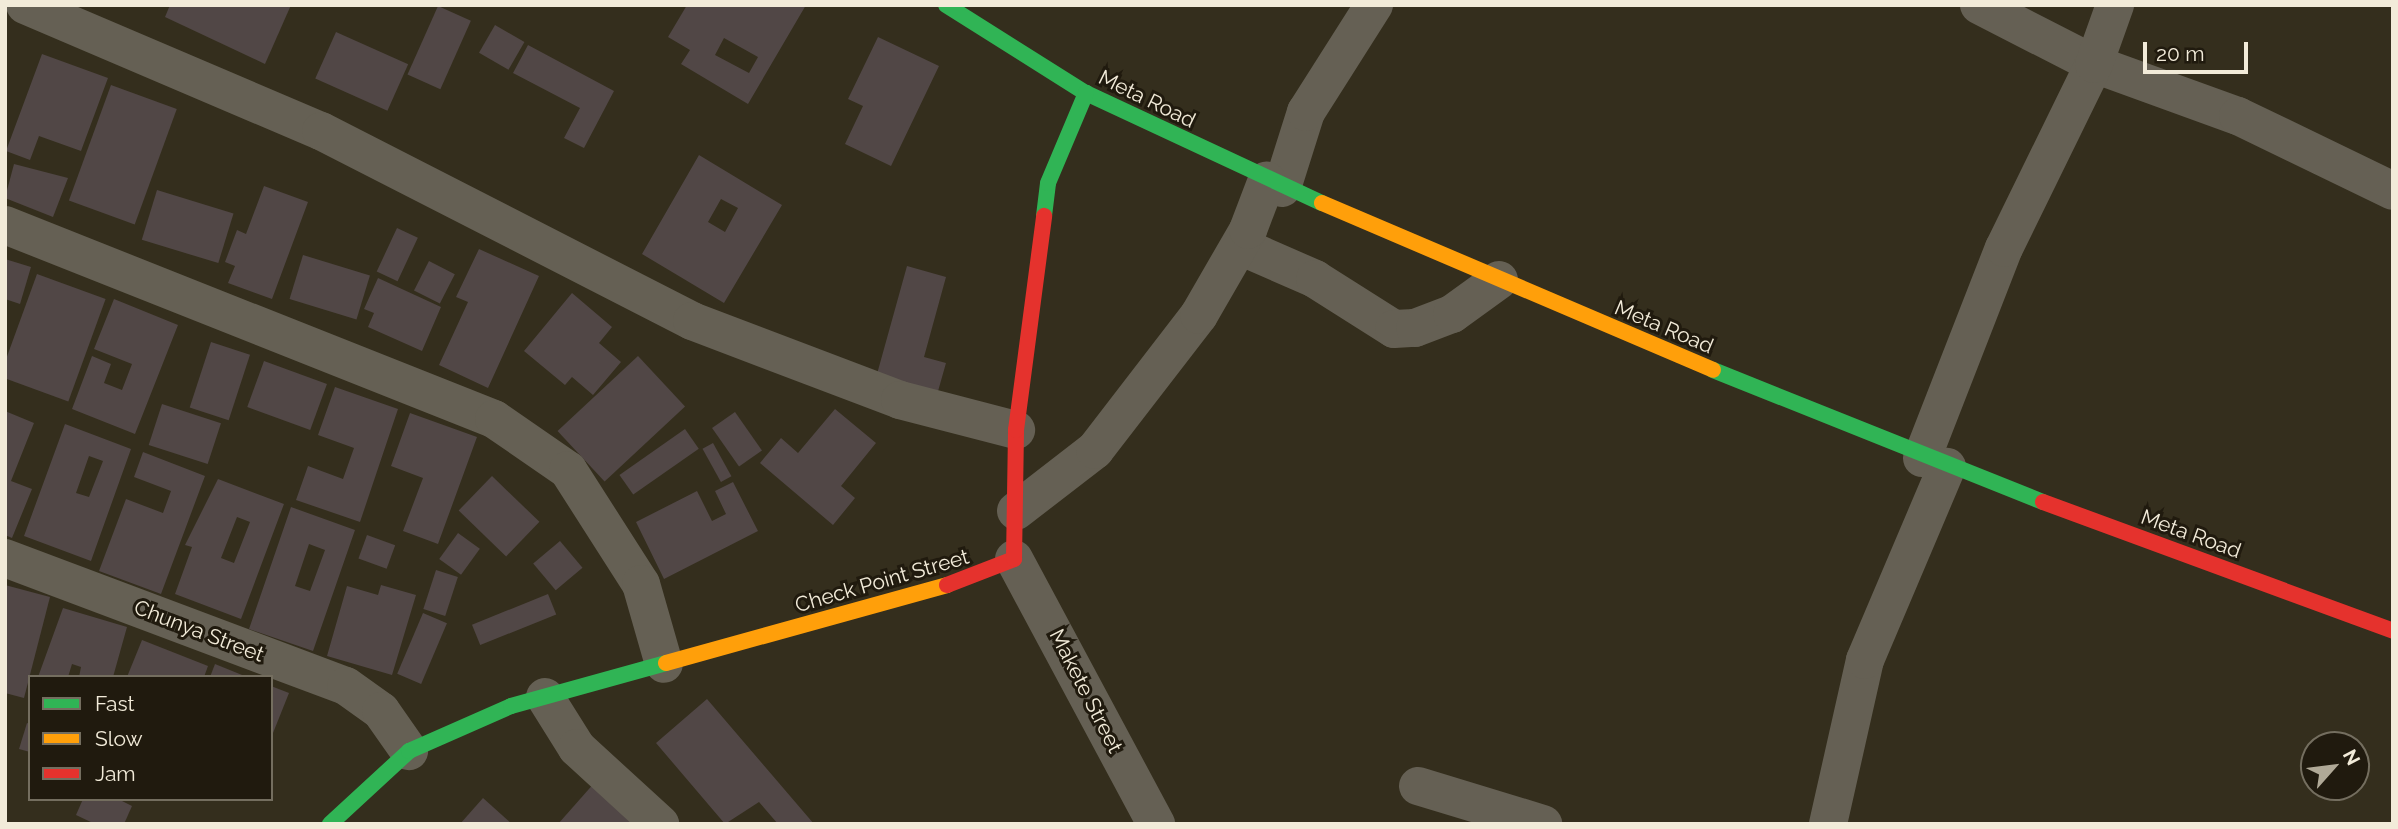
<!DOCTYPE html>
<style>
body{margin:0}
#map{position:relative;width:2398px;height:829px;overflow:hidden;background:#342e1d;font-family:Raleway,sans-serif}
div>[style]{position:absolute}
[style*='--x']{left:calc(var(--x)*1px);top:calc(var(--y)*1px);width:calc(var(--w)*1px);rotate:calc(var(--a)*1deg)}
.building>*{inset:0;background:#514746;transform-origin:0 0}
.street>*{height:38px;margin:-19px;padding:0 19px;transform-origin:19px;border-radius:19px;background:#656054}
.fast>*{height:16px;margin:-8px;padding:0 8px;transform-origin:8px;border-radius:8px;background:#30b455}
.slow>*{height:16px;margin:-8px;padding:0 8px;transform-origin:8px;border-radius:8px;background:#ff9f0a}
.jam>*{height:16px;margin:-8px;padding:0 8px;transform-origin:8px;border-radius:8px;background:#e5322d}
span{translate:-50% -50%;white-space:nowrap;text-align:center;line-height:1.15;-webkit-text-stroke:6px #201a0e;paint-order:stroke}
.street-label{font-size:21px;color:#f2ebd9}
.frame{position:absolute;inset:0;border:7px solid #f2ebd9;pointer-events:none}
.legend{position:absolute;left:28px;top:675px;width:245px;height:126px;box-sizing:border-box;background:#201a0e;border:2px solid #746e5f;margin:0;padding:9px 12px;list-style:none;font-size:21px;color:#f2ebd9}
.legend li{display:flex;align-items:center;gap:14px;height:35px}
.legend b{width:35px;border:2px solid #746e5f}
.north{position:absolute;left:2300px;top:731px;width:70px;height:70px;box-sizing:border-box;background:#201a0e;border:2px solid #746e5f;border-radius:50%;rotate:62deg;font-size:19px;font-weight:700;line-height:28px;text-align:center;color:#f2ebd9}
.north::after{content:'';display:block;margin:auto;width:24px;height:32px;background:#b0a997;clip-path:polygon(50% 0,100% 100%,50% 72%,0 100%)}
.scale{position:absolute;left:2143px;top:42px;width:105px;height:32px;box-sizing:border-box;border:4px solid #f2ebd9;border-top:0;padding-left:9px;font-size:21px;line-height:24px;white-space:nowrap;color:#f2ebd9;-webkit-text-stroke:5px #201a0e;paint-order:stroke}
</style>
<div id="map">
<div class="building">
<div style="clip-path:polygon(170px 5px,291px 5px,265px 64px,165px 17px)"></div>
<div style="clip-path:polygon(evenodd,687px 5px,806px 5px,748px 104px,681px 64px,690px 50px,668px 37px,687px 5px,724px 38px,758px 57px,749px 73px,715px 55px,724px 38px)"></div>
<div style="left:438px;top:6px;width:36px;height:75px;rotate:24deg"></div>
<div style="left:495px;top:25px;width:34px;height:32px;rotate:30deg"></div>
<div style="left:336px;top:32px;width:79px;height:51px;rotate:24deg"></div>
<div style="clip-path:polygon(878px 37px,939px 66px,891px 166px,845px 144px,863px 106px,848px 99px)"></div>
<div style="clip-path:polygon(528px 45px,614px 91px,584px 148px,564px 138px,580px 108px,513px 73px)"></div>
<div style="clip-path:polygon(42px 54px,108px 78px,81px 151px,39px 136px,30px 160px,6px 151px)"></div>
<div style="left:111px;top:85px;width:70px;height:123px;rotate:20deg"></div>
<div style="clip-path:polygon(evenodd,699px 155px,782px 205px,724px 303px,642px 254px,699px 155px,721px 199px,738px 208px,725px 232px,708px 222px,721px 199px)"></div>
<div style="clip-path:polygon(14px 164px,68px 178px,53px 217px,5px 198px)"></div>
<div style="clip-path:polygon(264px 186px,308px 202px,272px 299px,228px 283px,235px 266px,225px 262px,237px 230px,246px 234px)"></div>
<div style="left:157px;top:190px;width:80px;height:52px;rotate:17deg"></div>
<div style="left:397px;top:228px;width:23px;height:48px;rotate:25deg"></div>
<div style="clip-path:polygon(479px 249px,539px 276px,488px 388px,439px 365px,468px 302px,456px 297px)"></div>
<div style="left:303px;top:255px;width:70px;height:46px;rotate:17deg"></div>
<div style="clip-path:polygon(5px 259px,31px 267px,20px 304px,5px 299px)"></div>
<div style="left:429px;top:261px;width:29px;height:33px;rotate:27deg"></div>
<div style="clip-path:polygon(907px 266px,946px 277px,924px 357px,946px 363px,933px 409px,872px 392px)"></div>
<div style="left:37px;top:274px;width:73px;height:109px;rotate:20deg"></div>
<div style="clip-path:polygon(378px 278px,441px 307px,422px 351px,368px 327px,374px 313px,364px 309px)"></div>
<div style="clip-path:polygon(572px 293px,612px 327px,599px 343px,621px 362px,593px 395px,572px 377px,565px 385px,524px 351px)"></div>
<div style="clip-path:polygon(114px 299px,178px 325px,135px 434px,72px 409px,92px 356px,111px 364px,104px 383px,122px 390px,132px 364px,94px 349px)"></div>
<div style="left:211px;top:342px;width:41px;height:69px;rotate:18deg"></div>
<div style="left:638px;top:356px;width:69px;height:110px;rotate:47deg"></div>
<div style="left:264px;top:361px;width:67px;height:49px;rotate:20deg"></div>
<div style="clip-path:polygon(335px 387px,398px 409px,360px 522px,296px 500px,308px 466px,343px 479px,354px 448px,318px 435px)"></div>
<div style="left:162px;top:404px;width:62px;height:43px;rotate:18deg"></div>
<div style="clip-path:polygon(835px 409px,876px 443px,841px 486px,855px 498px,833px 525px,760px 463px,781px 438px,798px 453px)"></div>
<div style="clip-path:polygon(5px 411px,34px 423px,11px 481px,32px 489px,12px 538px,5px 535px)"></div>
<div style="left:735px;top:412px;width:47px;height:28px;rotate:55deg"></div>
<div style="clip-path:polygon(410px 413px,477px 437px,438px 544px,403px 531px,423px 478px,391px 466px)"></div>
<div style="clip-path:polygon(evenodd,65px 424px,131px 449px,91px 561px,24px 536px,65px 424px,89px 456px,103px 461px,89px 497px,76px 493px,89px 456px)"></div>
<div style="left:685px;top:429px;width:24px;height:80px;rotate:55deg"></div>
<div style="left:713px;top:443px;width:38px;height:12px;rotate:61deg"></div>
<div style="clip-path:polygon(143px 452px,205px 476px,161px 594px,99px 571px,126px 499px,163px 513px,171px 491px,134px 477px)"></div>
<div style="left:492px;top:476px;width:66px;height:48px;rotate:44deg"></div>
<div style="clip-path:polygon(evenodd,218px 479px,284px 504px,241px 619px,175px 594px,192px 547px,185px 545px,218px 479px,237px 517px,250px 522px,234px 563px,221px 558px,237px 517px)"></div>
<div style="clip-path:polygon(733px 482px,758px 531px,664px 579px,636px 522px,697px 491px,712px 521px,726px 514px,715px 491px)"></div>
<div style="clip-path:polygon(evenodd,291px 507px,355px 530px,313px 651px,249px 629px,291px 507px,309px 544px,325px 550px,310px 591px,295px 586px,309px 544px)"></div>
<div style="left:458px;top:533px;width:27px;height:32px;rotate:36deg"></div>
<div style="left:367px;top:535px;width:30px;height:25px;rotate:20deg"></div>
<div style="left:560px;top:541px;width:35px;height:35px;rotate:50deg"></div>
<div style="left:436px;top:570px;width:23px;height:41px;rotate:18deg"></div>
<div style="clip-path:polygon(5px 585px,50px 597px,24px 698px,5px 693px)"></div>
<div style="clip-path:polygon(381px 585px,416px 595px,392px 675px,327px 656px,347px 586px,378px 595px)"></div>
<div style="left:548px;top:594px;width:22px;height:82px;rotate:68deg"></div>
<div style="clip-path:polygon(63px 608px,127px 627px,113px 677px,79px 677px,81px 667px,72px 664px,68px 677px,38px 677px)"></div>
<div style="left:423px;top:613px;width:26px;height:66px;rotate:23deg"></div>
<div style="clip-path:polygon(142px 640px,208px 666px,204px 677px,127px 677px)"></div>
<div style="clip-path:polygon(215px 664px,247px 677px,210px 677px)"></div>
<div style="clip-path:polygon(271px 686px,289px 693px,271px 738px)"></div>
<div style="clip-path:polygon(707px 699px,814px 824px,778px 824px,759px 802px,725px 824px,656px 743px)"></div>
<div style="clip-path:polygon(27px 723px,30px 724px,30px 752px,19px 749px)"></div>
<div style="clip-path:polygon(596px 781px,644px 824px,558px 824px)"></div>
<div style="clip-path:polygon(483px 798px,512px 824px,460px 824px)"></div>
<div style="clip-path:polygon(83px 799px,118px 799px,132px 806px,124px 824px,95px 824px,76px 815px)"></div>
</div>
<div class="street">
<div style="--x:25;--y:5;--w:322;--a:23.1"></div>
<div style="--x:321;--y:131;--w:417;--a:27.1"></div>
<div style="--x:692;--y:321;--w:222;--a:20.8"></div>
<div style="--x:900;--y:400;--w:120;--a:14.5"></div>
<div style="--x:1979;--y:5;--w:129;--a:27.2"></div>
<div style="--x:2094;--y:64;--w:153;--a:19.9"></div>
<div style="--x:2238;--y:116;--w:172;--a:25.8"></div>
<div style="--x:1282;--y:188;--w:80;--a:-72.5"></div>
<div style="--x:1306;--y:112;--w:127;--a:-57.6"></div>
<div style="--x:5;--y:225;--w:526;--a:21.64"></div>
<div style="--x:494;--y:419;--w:90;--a:34.6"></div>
<div style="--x:568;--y:470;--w:135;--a:57.4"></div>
<div style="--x:641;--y:584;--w:83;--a:74"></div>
<div style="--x:1240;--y:246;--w:82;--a:23.7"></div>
<div style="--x:1315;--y:279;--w:93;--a:32.3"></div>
<div style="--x:1394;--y:329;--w:21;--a:-3"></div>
<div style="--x:1415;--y:328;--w:40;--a:-21"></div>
<div style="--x:1452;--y:314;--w:58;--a:-35.9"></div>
<div style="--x:1922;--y:458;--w:225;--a:-68.7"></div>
<div style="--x:2004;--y:248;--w:205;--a:-63.9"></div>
<div style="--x:2094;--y:64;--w:63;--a:-70.4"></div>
<div style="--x:1016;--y:511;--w:100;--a:-37.7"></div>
<div style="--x:1095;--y:450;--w:170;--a:-52.4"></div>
<div style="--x:1199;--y:315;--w:98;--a:-60"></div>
<div style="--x:1248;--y:230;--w:53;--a:-69.2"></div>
<div style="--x:5;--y:558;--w:364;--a:20.6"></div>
<div style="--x:346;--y:686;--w:43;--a:35.5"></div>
<div style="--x:381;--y:711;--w:49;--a:55"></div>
<div style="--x:1014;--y:559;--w:301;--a:61.8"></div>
<div style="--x:545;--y:697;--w:60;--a:57.9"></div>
<div style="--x:577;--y:748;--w:113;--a:42.5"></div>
<div style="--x:1418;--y:786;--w:131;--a:16.9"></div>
<div style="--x:1828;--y:824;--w:168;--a:-77.3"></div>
<div style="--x:1865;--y:660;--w:210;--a:-67"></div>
</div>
<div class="fast">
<div style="--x:946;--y:5;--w:165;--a:32.2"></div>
<div style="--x:1086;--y:93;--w:260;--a:25"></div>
<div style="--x:1044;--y:216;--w:33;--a:-83"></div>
<div style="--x:1048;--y:183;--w:98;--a:-67.1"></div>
<div style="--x:1713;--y:370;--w:355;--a:21.8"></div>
<div style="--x:330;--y:824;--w:108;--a:-42.7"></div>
<div style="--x:409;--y:751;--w:111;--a:-23.8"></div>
<div style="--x:511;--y:706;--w:161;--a:-15.5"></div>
</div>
<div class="slow">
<div style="--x:1322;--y:203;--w:425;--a:23.1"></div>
<div style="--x:666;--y:663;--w:292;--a:-15.5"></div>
</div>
<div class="jam">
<div style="--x:2043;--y:502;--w:373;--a:20.2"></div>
<div style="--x:947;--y:585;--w:72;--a:-21.2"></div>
<div style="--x:1014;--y:559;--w:129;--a:-89.1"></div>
<div style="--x:1016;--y:430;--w:216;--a:-82.5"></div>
</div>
<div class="street-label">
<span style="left:1147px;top:99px;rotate:26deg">Meta Road</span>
<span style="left:1664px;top:327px;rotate:23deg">Meta Road</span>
<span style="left:2191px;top:534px;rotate:20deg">Meta Road</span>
<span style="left:882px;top:581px;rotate:-16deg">Check Point Street</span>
<span style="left:199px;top:631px;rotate:21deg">Chunya Street</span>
<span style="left:1086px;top:691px;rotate:63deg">Makete Street</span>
</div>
<div class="frame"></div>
<ul class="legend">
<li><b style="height:9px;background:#30b455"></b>Fast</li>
<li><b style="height:9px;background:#ff9f0a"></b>Slow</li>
<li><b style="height:9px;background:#e5322d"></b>Jam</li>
</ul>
<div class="north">N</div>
<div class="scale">20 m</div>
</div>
